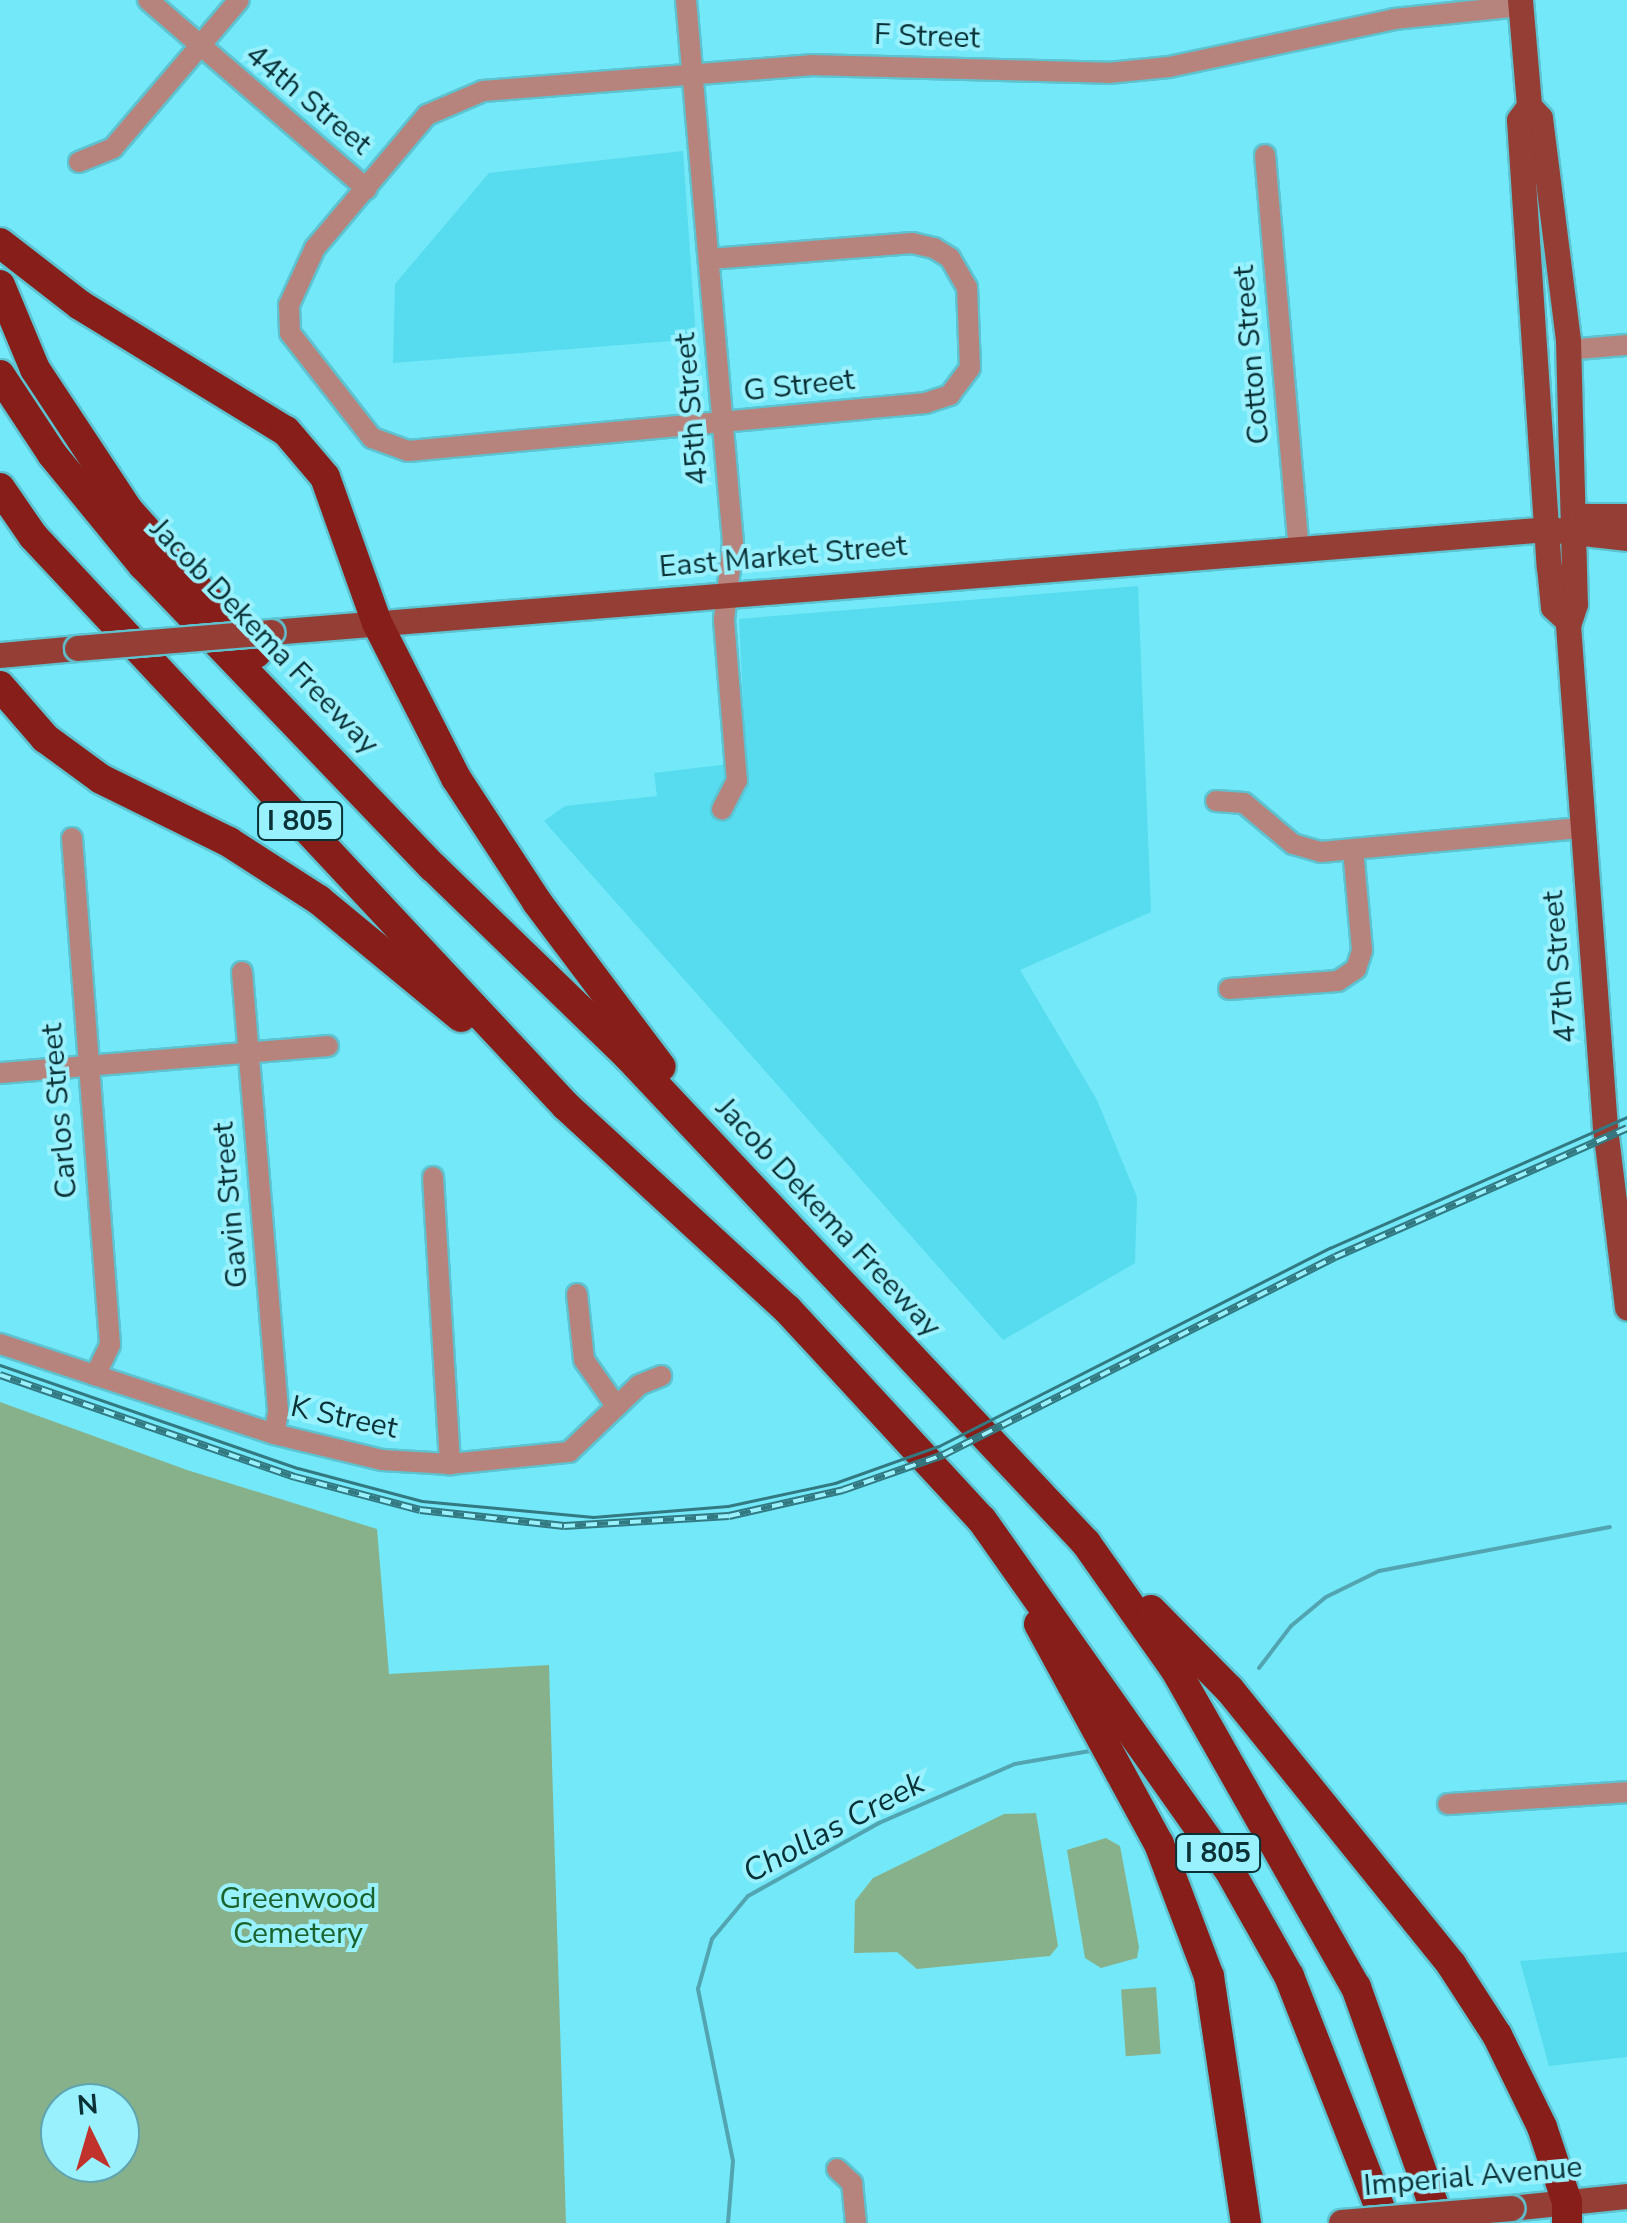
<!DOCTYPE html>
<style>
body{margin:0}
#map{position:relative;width:1627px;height:2223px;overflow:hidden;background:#72e8f8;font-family:"Nunito Sans",sans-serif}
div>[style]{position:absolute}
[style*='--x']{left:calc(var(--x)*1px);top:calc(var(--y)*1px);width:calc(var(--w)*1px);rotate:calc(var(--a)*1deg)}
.built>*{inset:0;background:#56dcee}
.green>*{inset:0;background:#87b18b;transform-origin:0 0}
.stream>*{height:4px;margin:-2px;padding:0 2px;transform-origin:2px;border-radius:2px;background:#52a4b0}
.roads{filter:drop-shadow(2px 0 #5dc3d1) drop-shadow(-2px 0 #5dc3d1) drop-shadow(0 2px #5dc3d1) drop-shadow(0 -2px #5dc3d1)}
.minor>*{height:20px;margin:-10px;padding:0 10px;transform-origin:10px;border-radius:10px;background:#b7847d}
.major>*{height:25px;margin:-12.5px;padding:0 12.5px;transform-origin:12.5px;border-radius:12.5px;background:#953e35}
.highway>*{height:30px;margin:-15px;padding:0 15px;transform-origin:15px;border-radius:15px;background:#871e19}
.tram>*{height:2.5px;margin:-1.25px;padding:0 1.25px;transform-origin:1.25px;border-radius:1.25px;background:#327982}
.rail>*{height:8px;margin-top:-4px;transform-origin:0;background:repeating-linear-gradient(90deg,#99f1fe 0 11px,#327982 0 22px);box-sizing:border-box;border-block:2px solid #327982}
.bridges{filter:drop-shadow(2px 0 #5dc3d1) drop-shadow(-2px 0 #5dc3d1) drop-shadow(0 2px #5dc3d1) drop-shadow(0 -2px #5dc3d1)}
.major-bridge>*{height:25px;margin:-12.5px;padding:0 12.5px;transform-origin:12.5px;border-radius:12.5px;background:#953e35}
span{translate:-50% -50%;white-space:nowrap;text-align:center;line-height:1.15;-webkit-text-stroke:8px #99f1fe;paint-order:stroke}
.shield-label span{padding:2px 8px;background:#99f1fe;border:2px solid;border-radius:8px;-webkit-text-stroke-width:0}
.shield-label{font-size:28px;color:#093136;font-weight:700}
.street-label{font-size:30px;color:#093136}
.park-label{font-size:30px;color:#1a632c}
.water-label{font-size:32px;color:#063035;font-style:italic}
.north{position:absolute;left:40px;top:2083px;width:100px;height:100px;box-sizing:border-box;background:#99f1fe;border:2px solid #5fa4ae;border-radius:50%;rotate:355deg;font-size:28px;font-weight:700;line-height:40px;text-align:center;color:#093136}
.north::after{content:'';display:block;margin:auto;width:35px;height:45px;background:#c0322b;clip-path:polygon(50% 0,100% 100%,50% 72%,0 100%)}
</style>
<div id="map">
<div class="built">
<div style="clip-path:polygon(683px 151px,696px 339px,393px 363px,395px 284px,489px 173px)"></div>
<div style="clip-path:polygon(1138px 586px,1151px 912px,1020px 970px,1097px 1100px,1137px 1197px,1135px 1263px,1003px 1340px,544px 821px,565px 806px,657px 796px,654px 773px,746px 762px,739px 619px)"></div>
<div style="clip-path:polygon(1627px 1952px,1627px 2057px,1549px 2066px,1520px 1961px)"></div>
</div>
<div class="green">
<div style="clip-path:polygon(evenodd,0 1402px,187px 1470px,377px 1529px,389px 1674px,549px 1665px,566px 2223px,0 2223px,0 1402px,60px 2103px,120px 2103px,120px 2163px,60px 2163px,60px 2103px)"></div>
<div style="clip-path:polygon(1036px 1813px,1058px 1946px,1050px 1956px,917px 1969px,897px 1952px,854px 1953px,855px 1901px,873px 1878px,1004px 1814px)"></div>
<div style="clip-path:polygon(1106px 1838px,1120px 1846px,1139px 1947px,1137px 1958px,1101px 1968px,1085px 1958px,1067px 1850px)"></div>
<div style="left:1156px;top:1987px;width:67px;height:35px;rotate:86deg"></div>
</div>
<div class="stream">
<div style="--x:1259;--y:1668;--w:53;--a:-52.7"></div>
<div style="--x:1291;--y:1626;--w:45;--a:-39.6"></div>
<div style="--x:1326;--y:1597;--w:59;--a:-26.1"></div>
<div style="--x:1379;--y:1571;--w:235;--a:-10.8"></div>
<div style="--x:728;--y:2223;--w:62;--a:-85.4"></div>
<div style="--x:733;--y:2161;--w:176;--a:-101.5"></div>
<div style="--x:698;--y:1989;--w:52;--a:-74.4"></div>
<div style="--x:712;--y:1939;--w:56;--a:-50.1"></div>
<div style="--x:748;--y:1896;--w:150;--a:-29.1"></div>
<div style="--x:879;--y:1823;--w:148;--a:-23.5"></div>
<div style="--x:1015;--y:1764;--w:82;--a:-9.8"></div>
</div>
<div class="roads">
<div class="minor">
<div style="--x:148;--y:0;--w:289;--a:40.8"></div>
<div style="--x:686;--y:0;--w:545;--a:85.05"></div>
<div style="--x:733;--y:543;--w:78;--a:96.7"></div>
<div style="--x:724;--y:620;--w:161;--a:85.4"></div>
<div style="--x:737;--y:780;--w:33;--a:117"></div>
<div style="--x:1265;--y:155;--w:396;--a:85.1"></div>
<div style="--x:79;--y:162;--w:37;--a:-22"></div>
<div style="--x:113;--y:148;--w:194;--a:-49.6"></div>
<div style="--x:710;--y:259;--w:203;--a:-4.5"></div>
<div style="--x:912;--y:243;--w:23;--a:13"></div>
<div style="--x:934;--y:248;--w:19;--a:32"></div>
<div style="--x:950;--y:258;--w:34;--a:60"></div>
<div style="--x:967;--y:287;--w:81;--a:87.9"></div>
<div style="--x:970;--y:368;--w:34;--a:127"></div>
<div style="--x:950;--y:395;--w:25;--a:162"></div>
<div style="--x:926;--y:403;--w:520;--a:174.71"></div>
<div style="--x:408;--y:451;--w:38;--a:-160"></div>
<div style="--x:372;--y:438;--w:133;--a:-128"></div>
<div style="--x:290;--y:333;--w:28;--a:-92"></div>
<div style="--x:289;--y:305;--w:63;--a:-65.5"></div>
<div style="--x:315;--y:248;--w:174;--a:-49.9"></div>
<div style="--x:427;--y:115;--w:61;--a:-23.2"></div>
<div style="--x:483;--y:91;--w:328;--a:-4.5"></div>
<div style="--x:810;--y:65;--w:298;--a:1.5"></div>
<div style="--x:1108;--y:73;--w:61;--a:-5.6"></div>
<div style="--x:1169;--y:67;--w:230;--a:-12"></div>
<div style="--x:1394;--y:19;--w:127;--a:-5.9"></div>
<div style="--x:1567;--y:350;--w:60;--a:-4.8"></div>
<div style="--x:1216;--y:801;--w:28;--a:4"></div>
<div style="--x:1244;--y:803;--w:64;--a:39.9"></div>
<div style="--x:1293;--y:844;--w:29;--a:16"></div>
<div style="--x:1321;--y:852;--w:260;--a:-5.3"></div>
<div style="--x:72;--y:838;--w:508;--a:85.71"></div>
<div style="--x:110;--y:1345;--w:34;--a:116"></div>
<div style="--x:242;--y:972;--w:441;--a:85.3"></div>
<div style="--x:278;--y:1412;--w:22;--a:100"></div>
<div style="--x:1229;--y:989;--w:109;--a:-4.2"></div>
<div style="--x:1338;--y:981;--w:22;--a:-34"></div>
<div style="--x:1356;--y:969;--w:20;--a:-72"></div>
<div style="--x:1362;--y:950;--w:100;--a:-95.1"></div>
<div style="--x:0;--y:1073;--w:329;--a:-4.7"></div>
<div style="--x:433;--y:1177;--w:288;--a:86.6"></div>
<div style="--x:577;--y:1294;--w:66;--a:83.9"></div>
<div style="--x:584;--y:1360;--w:57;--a:54.9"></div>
<div style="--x:0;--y:1344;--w:288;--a:18.2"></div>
<div style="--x:274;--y:1434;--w:111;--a:13.5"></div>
<div style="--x:382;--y:1460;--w:68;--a:3.4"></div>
<div style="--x:450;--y:1464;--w:120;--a:-5.8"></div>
<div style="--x:569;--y:1452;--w:97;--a:-43.7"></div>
<div style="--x:639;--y:1385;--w:24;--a:-22"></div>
<div style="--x:1448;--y:1804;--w:179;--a:-3.8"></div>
<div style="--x:837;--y:2169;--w:21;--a:43"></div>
<div style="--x:852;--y:2183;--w:40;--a:84.3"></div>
</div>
<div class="major">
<div style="--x:1520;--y:0;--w:106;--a:85.1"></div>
<div style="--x:1529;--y:106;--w:16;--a:47"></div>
<div style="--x:1540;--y:118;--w:224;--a:82.8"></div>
<div style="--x:1568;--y:340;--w:264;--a:88.5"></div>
<div style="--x:1575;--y:604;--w:22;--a:108"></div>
<div style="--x:1568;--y:625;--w:504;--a:85.79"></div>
<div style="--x:1605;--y:1128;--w:181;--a:83"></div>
<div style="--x:1529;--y:106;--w:17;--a:126"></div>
<div style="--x:1519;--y:120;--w:448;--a:86.2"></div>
<div style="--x:1549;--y:567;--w:40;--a:84.3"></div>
<div style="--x:1553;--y:607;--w:19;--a:43"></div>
<div style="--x:1572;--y:527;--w:19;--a:-36"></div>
<div style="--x:1587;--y:516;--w:40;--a:0"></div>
<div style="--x:271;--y:632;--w:1280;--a:-4.61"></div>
<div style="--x:1547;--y:529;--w:81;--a:6.4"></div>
<div style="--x:0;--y:655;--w:77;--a:-5.2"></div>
<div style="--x:1511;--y:2208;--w:117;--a:-5.9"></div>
</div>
<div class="highway">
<div style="--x:0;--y:243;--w:101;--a:37.8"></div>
<div style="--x:80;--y:305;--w:241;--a:31.5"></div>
<div style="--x:286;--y:431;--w:60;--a:49.7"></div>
<div style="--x:325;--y:477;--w:155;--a:70.4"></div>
<div style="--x:377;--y:623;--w:174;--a:63"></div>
<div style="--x:456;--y:778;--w:148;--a:56.8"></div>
<div style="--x:537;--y:902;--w:206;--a:53.1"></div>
<div style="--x:0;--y:285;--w:91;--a:67.4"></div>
<div style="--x:35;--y:369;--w:169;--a:56.6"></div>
<div style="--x:128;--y:510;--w:192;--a:48.2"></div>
<div style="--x:0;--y:375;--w:95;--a:56.6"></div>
<div style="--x:52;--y:454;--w:144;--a:50.7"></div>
<div style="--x:143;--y:565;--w:419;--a:46.2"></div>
<div style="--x:433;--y:867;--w:272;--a:44.1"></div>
<div style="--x:628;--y:1056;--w:669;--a:46.76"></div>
<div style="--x:1086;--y:1543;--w:154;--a:54.8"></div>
<div style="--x:1175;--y:1669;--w:366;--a:60.4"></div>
<div style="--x:1356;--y:1987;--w:251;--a:70.4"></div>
<div style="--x:0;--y:488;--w:58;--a:55.5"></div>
<div style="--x:33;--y:536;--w:780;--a:46.92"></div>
<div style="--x:566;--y:1106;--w:300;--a:42.6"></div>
<div style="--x:787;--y:1309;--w:287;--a:47.3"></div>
<div style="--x:982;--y:1520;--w:434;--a:54.8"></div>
<div style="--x:1232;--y:1875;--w:116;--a:60.6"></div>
<div style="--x:1289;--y:1976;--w:265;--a:68.6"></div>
<div style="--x:0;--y:686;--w:69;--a:49.1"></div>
<div style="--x:45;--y:738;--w:69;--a:36.2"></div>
<div style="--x:101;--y:779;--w:143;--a:26.2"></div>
<div style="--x:229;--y:842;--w:107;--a:32.8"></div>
<div style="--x:319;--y:900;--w:184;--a:39.5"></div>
<div style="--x:1151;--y:1610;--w:112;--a:45.4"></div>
<div style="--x:1230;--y:1690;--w:352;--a:51.1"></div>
<div style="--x:1451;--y:1964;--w:85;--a:57.1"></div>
<div style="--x:1497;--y:2035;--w:102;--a:63.9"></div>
<div style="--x:1542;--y:2127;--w:79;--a:71.6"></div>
<div style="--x:1567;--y:2202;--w:21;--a:90"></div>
<div style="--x:1039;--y:1624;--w:251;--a:61.4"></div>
<div style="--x:1159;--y:1844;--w:141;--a:69.3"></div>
<div style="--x:1209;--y:1976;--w:250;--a:81.5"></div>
</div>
</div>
<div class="tram">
<div style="--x:0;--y:1365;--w:315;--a:19.1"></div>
<div style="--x:298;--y:1468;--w:128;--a:14.9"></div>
<div style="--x:422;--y:1501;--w:172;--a:5.3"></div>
<div style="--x:593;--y:1517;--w:135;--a:-4.7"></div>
<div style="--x:728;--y:1506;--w:109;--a:-12.1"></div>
<div style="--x:835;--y:1483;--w:110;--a:-19.6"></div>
<div style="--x:939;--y:1446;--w:438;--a:-26.9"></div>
<div style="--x:1330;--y:1248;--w:325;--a:-23.8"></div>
</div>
<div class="rail">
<div style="--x:0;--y:1375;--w:312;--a:19.1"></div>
<div style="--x:295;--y:1477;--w:129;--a:14.8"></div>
<div style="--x:420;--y:1510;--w:145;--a:6.3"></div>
<div style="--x:564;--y:1526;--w:165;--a:-3.5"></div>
<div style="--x:729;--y:1516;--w:117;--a:-12.8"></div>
<div style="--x:843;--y:1490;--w:106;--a:-19.3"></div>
<div style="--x:943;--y:1455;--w:439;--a:-26.8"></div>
<div style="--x:1335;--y:1257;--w:319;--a:-23.8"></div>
</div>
<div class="bridges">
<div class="major-bridge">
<div style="--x:77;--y:648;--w:195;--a:-4.7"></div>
<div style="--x:1341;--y:2222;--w:171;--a:-4.7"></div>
</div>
</div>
<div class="shield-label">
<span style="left:300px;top:821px">I 805</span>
<span style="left:1218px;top:1853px">I 805</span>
</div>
<div class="street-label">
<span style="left:927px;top:37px;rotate:2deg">F Street</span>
<span style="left:308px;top:100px;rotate:40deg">44th Street</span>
<span style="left:1252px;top:355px;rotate:-95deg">Cotton Street</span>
<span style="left:799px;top:386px;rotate:-6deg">G Street</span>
<span style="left:692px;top:409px;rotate:-95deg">45th Street</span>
<span style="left:783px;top:557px;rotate:-5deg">East Market Street</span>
<span style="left:264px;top:637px;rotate:46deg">Jacob Dekema Freeway</span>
<span style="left:1560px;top:967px;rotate:-95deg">47th Street</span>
<span style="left:60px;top:1111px;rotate:-95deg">Carlos Street</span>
<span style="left:231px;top:1205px;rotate:-95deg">Gavin Street</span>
<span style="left:828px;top:1218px;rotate:47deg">Jacob Dekema Freeway</span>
<span style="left:344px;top:1418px;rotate:12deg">K Street</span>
<span style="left:1473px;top:2177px;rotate:-5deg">Imperial Avenue</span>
</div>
<div class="park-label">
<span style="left:298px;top:1916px">Greenwood<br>Cemetery</span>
</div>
<div class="water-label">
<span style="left:834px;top:1828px;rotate:-28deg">Chollas Creek</span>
</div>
<div class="north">N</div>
</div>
